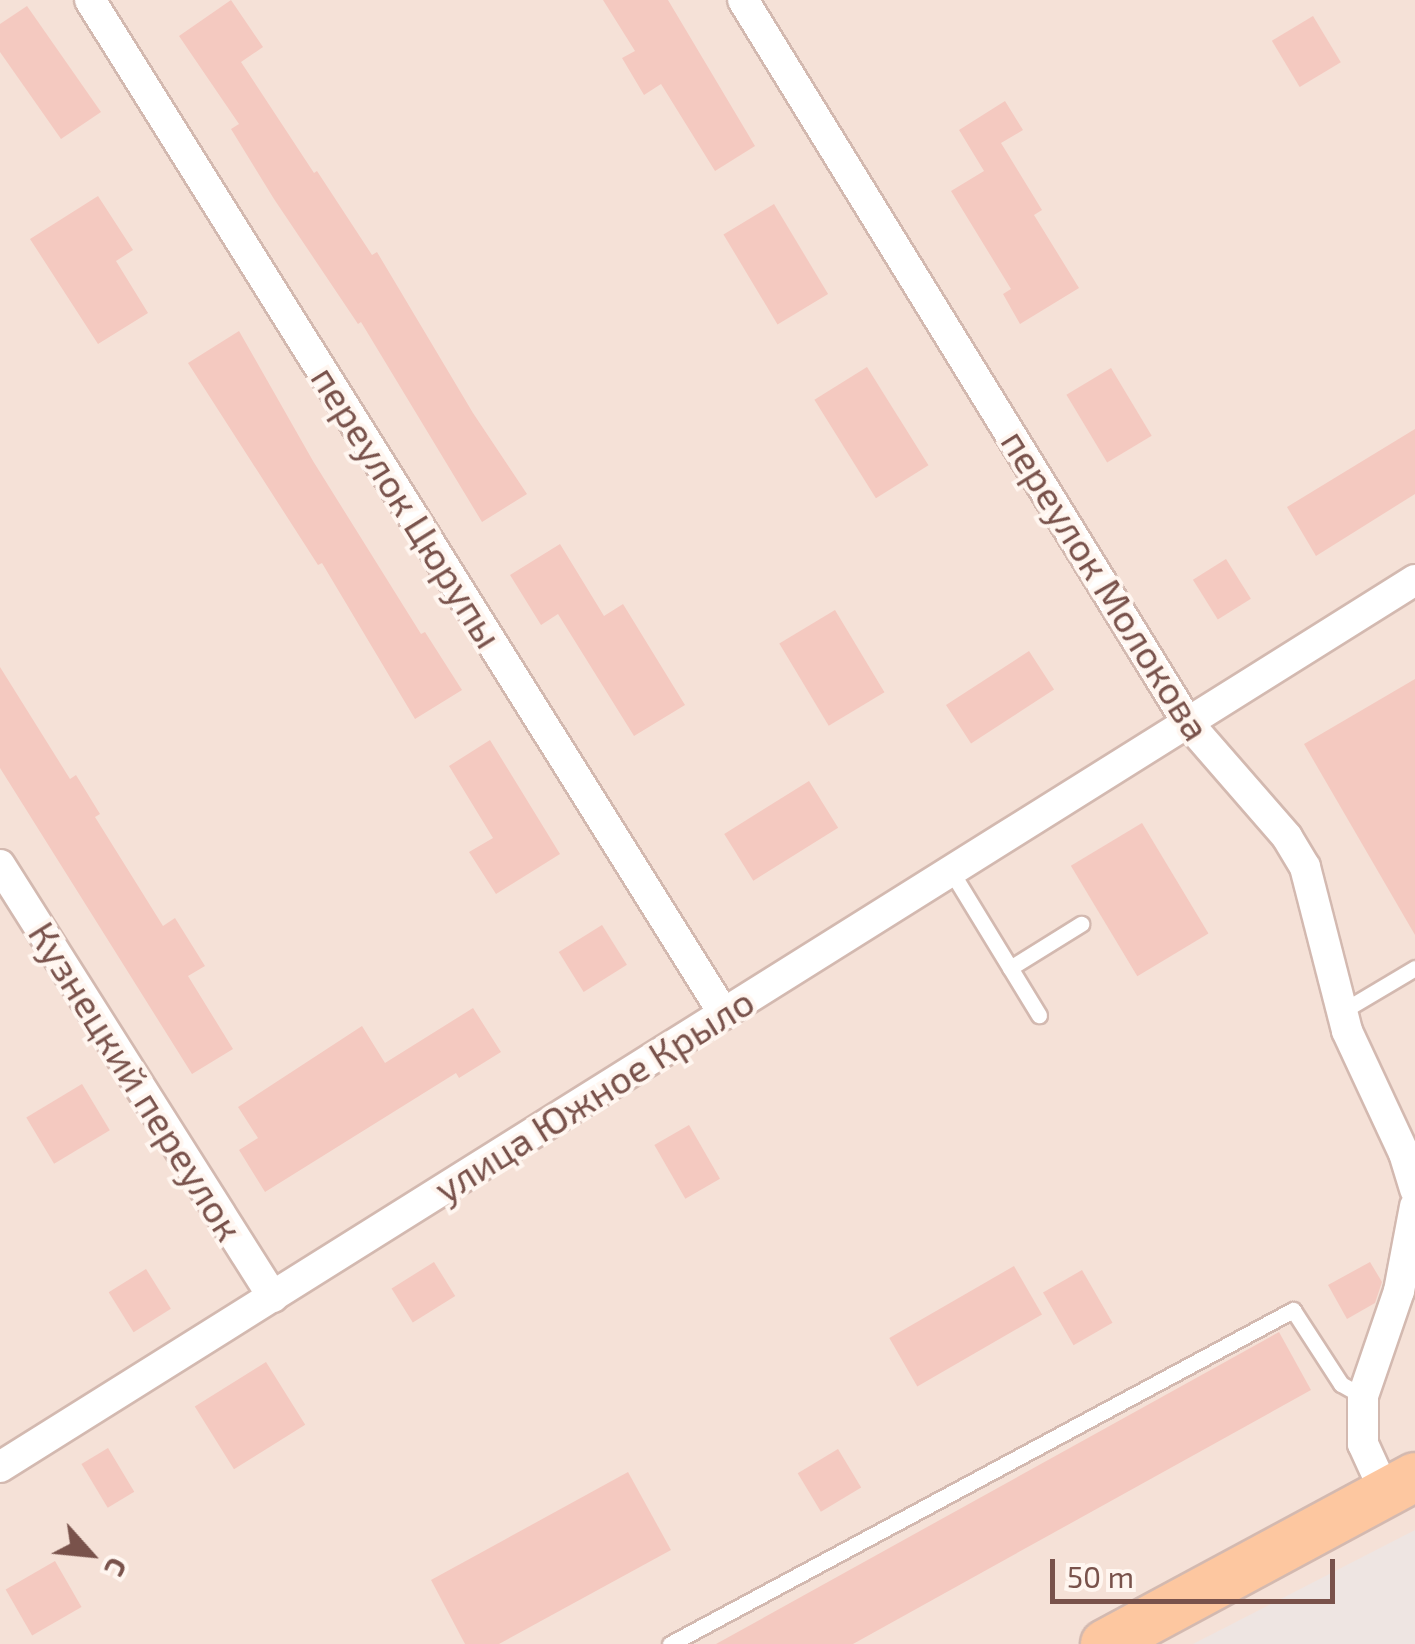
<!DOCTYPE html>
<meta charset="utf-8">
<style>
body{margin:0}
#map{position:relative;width:1415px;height:1644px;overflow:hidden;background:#fdf1e9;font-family:"Exo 2",sans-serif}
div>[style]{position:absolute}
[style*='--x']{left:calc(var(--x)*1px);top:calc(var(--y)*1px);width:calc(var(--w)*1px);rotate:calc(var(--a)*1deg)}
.residential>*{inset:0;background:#f5e1d7;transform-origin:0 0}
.industrial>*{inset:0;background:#eee5e2}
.building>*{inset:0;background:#f4c9c0;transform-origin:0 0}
.roads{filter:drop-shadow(2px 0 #d3b9b0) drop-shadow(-2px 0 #d3b9b0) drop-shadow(0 2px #d3b9b0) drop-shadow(0 -2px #d3b9b0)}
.service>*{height:15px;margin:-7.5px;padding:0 7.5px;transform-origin:7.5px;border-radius:7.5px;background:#fff}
.minor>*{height:30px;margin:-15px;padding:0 15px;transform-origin:15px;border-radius:15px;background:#fff}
.primary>*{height:48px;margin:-24px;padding:0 24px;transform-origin:24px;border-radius:24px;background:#fdc7a0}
span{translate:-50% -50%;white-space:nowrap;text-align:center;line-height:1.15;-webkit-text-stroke:8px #fff6f0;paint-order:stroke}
.street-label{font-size:38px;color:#79524b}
.north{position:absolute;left:40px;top:1504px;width:100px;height:100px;-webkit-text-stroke:8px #fff6f0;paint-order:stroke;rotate:117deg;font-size:28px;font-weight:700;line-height:40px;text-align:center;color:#79524b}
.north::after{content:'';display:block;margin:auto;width:35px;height:45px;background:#79524b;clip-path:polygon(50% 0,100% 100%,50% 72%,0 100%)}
.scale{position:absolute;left:1050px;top:1559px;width:285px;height:45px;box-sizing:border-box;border:5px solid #79524b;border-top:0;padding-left:12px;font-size:30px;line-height:35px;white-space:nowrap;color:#79524b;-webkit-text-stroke:8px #fff6f0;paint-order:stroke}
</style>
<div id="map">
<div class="residential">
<div style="left:0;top:0;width:1415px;height:1644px"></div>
</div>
<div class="industrial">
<div style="clip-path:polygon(1415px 1530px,1415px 1644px,1193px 1644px)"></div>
</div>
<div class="building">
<div style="clip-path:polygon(231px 0,263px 47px,241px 62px,314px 173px,317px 171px,372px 255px,377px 252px,473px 413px,527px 494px,482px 522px,361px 322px,358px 324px,274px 199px,231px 129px,239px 124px,179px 36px)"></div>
<div style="clip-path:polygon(603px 0,668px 0,755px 146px,715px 171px,661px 84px,644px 95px,622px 58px,635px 51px)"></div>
<div style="clip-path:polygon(27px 6px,101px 112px,61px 139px,0 52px,0 24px)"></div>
<div style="left:1313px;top:16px;width:54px;height:48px;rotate:59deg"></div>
<div style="clip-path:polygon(1005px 101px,1023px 130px,1001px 143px,1042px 210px,1034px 215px,1079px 288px,1020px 324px,1003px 294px,1011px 289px,951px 191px,984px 171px,959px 130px)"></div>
<div style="clip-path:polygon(98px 196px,133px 250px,116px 261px,148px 313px,98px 344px,30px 239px)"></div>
<div style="left:774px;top:204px;width:105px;height:59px;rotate:59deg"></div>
<div style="clip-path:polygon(239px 331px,313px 461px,421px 634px,425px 632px,462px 690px,415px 719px,322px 563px,318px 565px,188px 363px)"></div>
<div style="left:867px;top:367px;width:116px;height:62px;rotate:58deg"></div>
<div style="left:1111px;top:368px;width:79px;height:52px;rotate:59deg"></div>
<div style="clip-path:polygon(1415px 429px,1415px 494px,1316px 556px,1287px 507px)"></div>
<div style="clip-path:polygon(560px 544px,604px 616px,623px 604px,685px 705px,634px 736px,558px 614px,541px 625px,510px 575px)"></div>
<div style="left:1226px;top:559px;width:47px;height:39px;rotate:58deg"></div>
<div style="left:835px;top:610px;width:96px;height:65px;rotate:59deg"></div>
<div style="left:1029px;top:651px;width:46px;height:99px;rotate:57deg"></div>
<div style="clip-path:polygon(0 667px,70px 779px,76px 775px,100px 814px,95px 817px,163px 926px,175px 918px,205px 966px,188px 976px,233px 1049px,192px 1074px,0 768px)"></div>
<div style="clip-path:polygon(1415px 679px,1415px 935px,1304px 744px)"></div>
<div style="clip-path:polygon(490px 740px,560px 854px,496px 894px,469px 852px,493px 838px,449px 766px)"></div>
<div style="left:809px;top:781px;width:55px;height:100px;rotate:58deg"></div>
<div style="left:1142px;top:823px;width:129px;height:83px;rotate:59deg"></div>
<div style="left:602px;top:925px;width:47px;height:51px;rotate:58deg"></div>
<div style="clip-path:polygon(473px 1008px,501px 1052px,459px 1078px,456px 1073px,265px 1192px,239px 1150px,258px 1138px,238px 1107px,362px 1026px,385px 1063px)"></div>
<div style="left:82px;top:1084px;width:54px;height:65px;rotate:59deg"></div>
<div style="left:689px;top:1125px;width:62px;height:40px;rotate:60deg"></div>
<div style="left:434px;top:1262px;width:40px;height:50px;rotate:58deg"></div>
<div style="clip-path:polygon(1370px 1262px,1382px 1282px,1375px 1303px,1347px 1319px,1328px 1285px)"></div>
<div style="left:1014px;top:1266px;width:56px;height:144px;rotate:60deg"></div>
<div style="left:146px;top:1269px;width:47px;height:44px;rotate:58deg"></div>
<div style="left:1082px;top:1270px;width:61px;height:45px;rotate:60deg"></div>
<div style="clip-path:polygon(1279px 1332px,1311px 1390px,853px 1644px,716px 1644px)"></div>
<div style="left:266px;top:1362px;width:74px;height:84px;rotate:58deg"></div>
<div style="left:108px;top:1448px;width:51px;height:31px;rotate:59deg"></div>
<div style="left:838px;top:1449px;width:45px;height:47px;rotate:59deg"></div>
<div style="clip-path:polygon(628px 1472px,671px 1550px,499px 1644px,465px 1644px,431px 1580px)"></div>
<div style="left:55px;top:1561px;width:53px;height:57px;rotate:60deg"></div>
</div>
<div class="roads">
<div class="service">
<div style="--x:951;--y:871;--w:169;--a:58.6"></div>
<div style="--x:1010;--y:968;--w:84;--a:-31.8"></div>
<div style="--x:1341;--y:1012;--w:86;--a:-30.7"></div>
<div style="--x:670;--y:1644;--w:707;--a:-28.2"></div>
<div style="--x:1293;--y:1310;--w:88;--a:57"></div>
<div style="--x:1341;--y:1384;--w:25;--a:29"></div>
</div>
<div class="minor">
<div style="--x:90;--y:0;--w:1196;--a:57.98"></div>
<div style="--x:743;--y:0;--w:849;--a:58.39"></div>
<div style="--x:1188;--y:723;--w:151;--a:49"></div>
<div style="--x:1287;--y:837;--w:35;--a:59"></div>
<div style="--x:1305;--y:867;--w:169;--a:75.6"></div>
<div style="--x:1347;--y:1031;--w:135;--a:65"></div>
<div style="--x:1404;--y:1153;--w:38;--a:73"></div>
<div style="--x:0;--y:865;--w:511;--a:57.71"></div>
<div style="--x:0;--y:1467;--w:1670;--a:-32.08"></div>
<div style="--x:1385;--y:1492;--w:53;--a:-114.6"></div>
<div style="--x:1363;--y:1444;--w:48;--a:-90"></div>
<div style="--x:1363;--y:1396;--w:111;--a:-71.1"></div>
<div style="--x:1399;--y:1291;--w:86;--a:-79.3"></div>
</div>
<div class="primary">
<div style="--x:1105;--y:1644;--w:352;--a:-28.3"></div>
</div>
</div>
<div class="street-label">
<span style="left:407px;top:507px;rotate:58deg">переулок Цюрупы</span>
<span style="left:1106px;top:585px;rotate:58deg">переулок Молокова</span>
<span style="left:136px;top:1081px;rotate:58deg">Кузнецкий переулок</span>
<span style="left:594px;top:1095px;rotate:-32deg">улица Южное Крыло</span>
</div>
<div class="north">С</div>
<div class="scale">50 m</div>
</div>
